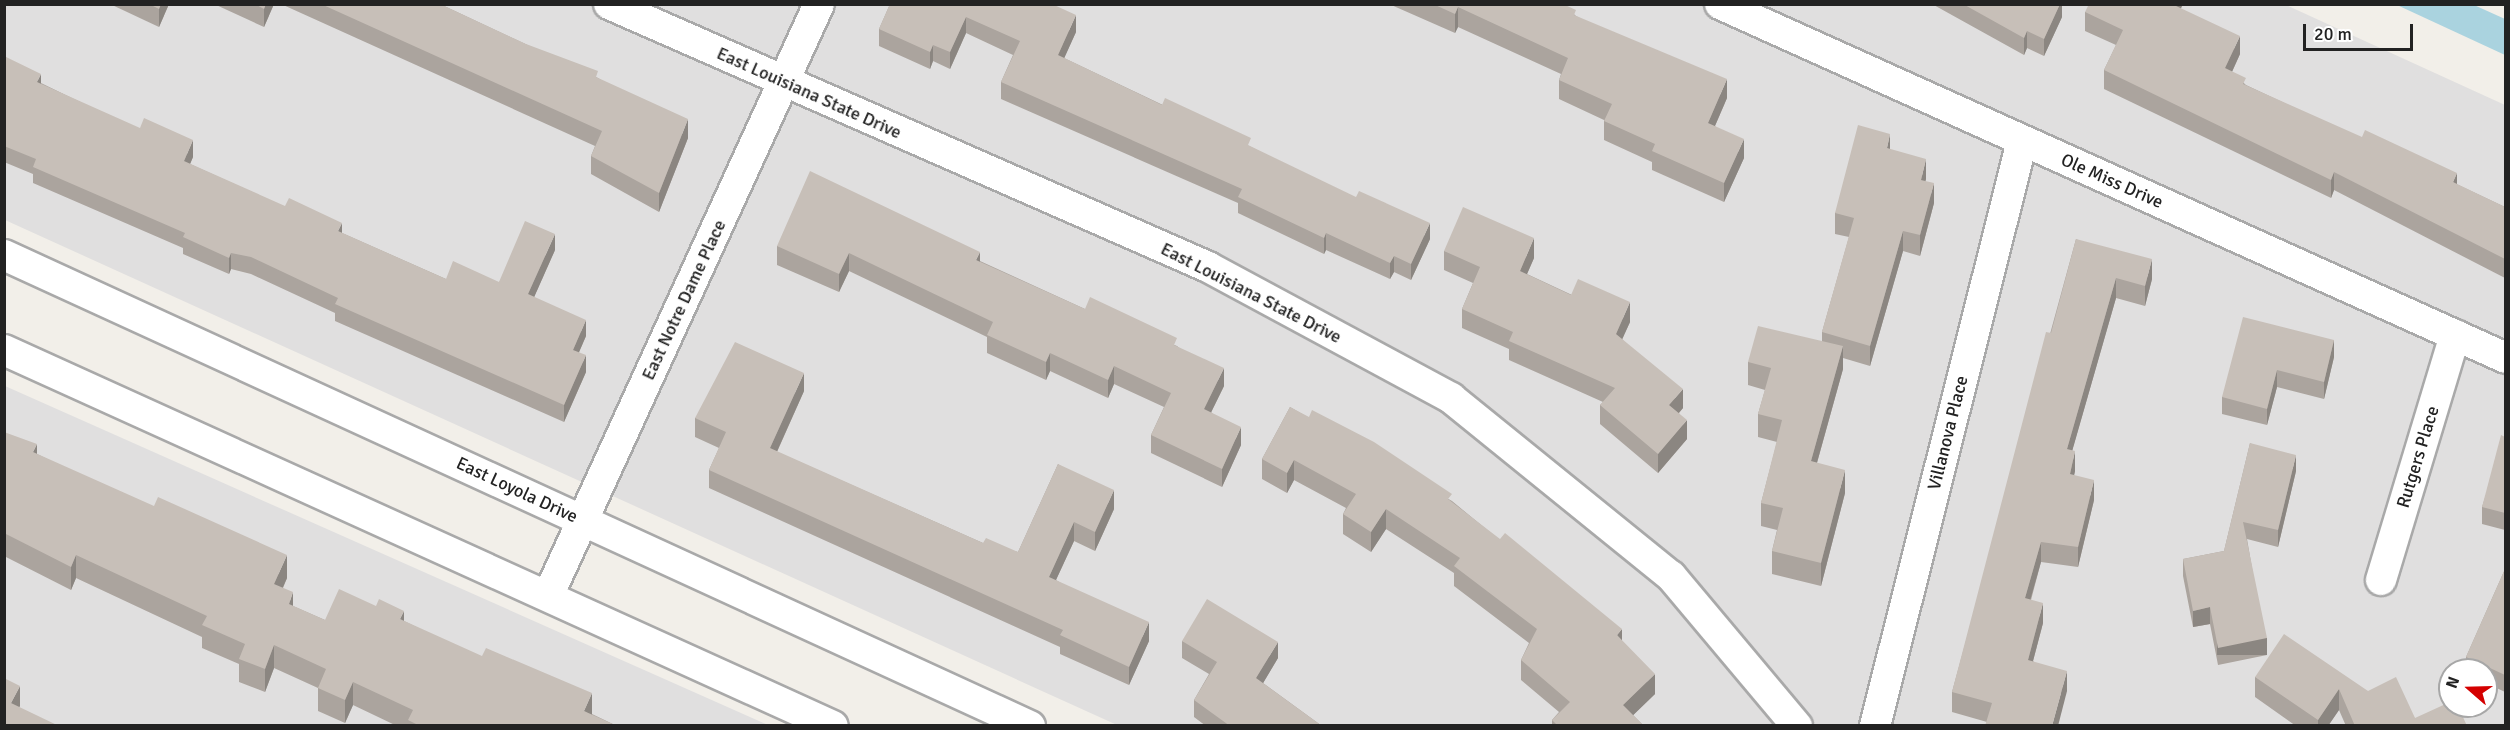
<!DOCTYPE html>
<style>
body{margin:0}
#map{position:relative;width:2510px;height:730px;overflow:hidden;background:#f2efe9;font-family:Signika,sans-serif}
div>[style]{position:absolute}
[style*='--x']{left:calc(var(--x)*1px);top:calc(var(--y)*1px);width:calc(var(--w)*1px);rotate:calc(var(--a)*1deg)}
.residential>*{inset:0;background:#e0dfdf}
.water>*{inset:0;background:#aad3df}
.roads{filter:drop-shadow(2px 0 #a9a9a9) drop-shadow(-2px 0 #a9a9a9) drop-shadow(0 2px #a9a9a9) drop-shadow(0 -2px #a9a9a9)}
.street>*{height:30px;margin:-15px;padding:0 15px;transform-origin:15px;border-radius:15px;background:#fff}
.wall>*{inset:0;background:#aba49e}
.shaded-wall>*{inset:0;background:#8b8681;transform-origin:0 0}
.building>*{inset:0;background:#c7bfb8}
span{translate:-50% -50%;white-space:nowrap;text-align:center;line-height:1.15;-webkit-text-stroke:5px #fff;paint-order:stroke}
.street-label{font-size:18px;color:#222}
.frame{position:absolute;inset:0;border:6px solid #222;pointer-events:none}
.north{position:absolute;left:2438px;top:658px;width:60px;height:60px;box-sizing:border-box;background:#fff;border:2px solid #a7a7a7;border-radius:50%;rotate:290deg;font-size:16px;font-weight:700;line-height:24px;text-align:center;color:#222}
.north::after{content:'';display:block;margin:auto;width:21px;height:27px;background:#d40000;clip-path:polygon(50% 0,100% 100%,50% 72%,0 100%)}
.scale{position:absolute;left:2303px;top:24px;width:110px;height:27px;box-sizing:border-box;border:3px solid #222;border-top:0;padding-left:8px;font-size:18px;line-height:21px;white-space:nowrap;color:#222;-webkit-text-stroke:4px #fff;paint-order:stroke}
</style>
<div id="map">
<div class="residential">
<div style="clip-path:polygon(evenodd,5px 5px,2286px 5px,2505px 105px,2505px 725px,1117px 725px,5px 220px,5px 5px,2450px 670px,2486px 670px,2486px 706px,2450px 706px,2450px 670px)"></div>
<div style="clip-path:polygon(5px 386px,768px 725px,5px 725px)"></div>
</div>
<div class="water">
<div style="clip-path:polygon(2397px 5px,2474px 5px,2505px 19px,2505px 55px)"></div>
</div>
<div class="roads">
<div class="street">
<div style="--x:609;--y:4;--w:654;--a:23.7"></div>
<div style="--x:1208;--y:267;--w:276;--a:28.3"></div>
<div style="--x:1451;--y:398;--w:283;--a:39"></div>
<div style="--x:1671;--y:576;--w:196;--a:50"></div>
<div style="--x:1720;--y:4;--w:862;--a:24.25"></div>
<div style="--x:4;--y:255;--w:1129;--a:24.66"></div>
<div style="--x:4;--y:350;--w:910;--a:24.4"></div>
<div style="--x:2381;--y:580;--w:256;--a:-73.2"></div>
<div style="--x:548;--y:596;--w:651;--a:-65.4"></div>
<div style="--x:1875;--y:726;--w:603;--a:-75.89"></div>
</div>
</div>
<div class="wall">
<div style="clip-path:polygon(110px 4px,169px 4px,159px 27px)"></div>
<div style="clip-path:polygon(214px 4px,274px 4px,264px 27px)"></div>
<div style="clip-path:polygon(281px 4px,440px 4px,598px 78px,688px 138px,659px 212px,591px 174px,591px 156px,595px 146px)"></div>
<div style="clip-path:polygon(890px 4px,1076px 32px,1064px 58px,1251px 147px,1430px 239px,1411px 280px,1394px 272px,1390px 279px,1326px 250px,1324px 254px,1238px 213px,1238px 203px,1001px 99px,1001px 82px,1013px 55px,966px 33px,950px 69px,933px 61px,930px 69px,879px 46px,879px 29px)"></div>
<div style="clip-path:polygon(1389px 4px,1563px 4px,1576px 16px,1727px 98px,1715px 126px,1744px 158px,1724px 202px,1652px 170px,1652px 162px,1604px 140px,1604px 120px,1559px 99px,1559px 80px,1561px 74px,1458px 27px,1455px 33px)"></div>
<div style="clip-path:polygon(1932px 4px,2062px 4px,2062px 17px,2044px 56px,2027px 48px,2024px 55px)"></div>
<div style="clip-path:polygon(2181px 9px,2240px 54px,2232px 72px,2246px 85px,2505px 207px,2505px 278px,2334px 190px,2331px 198px,2104px 89px,2104px 70px,2116px 45px,2085px 31px,2085px 12px)"></div>
<div style="clip-path:polygon(4px 56px,41px 83px,193px 157px,190px 164px,342px 233px,446px 279px,499px 282px,555px 250px,534px 297px,586px 336px,579px 352px,586px 372px,564px 422px,335px 321px,335px 313px,251px 274px,231px 269px,229px 274px,183px 254px,183px 248px,33px 183px,33px 174px,4px 162px)"></div>
<div style="clip-path:polygon(1890px 149px,1926px 179px,1925px 181px,1934px 203px,1920px 256px,1903px 251px,1870px 366px,1843px 358px,1843px 369px,1817px 463px,1845px 493px,1821px 586px,1772px 574px,1772px 551px,1777px 530px,1761px 526px,1761px 503px,1777px 442px,1758px 437px,1758px 414px,1765px 390px,1748px 385px,1748px 362px,1822px 341px,1822px 332px,1849px 237px,1835px 234px,1835px 213px)"></div>
<div style="clip-path:polygon(2076px 239px,2152px 279px,2145px 306px,2116px 298px,2072px 451px,2075px 471px,2074px 475px,2094px 500px,2078px 567px,2041px 562px,2031px 600px,2043px 623px,2033px 661px,2067px 691px,1987px 722px,1952px 712px,1952px 692px)"></div>
<div style="clip-path:polygon(777px 246px,980px 261px,1085px 309px,1177px 346px,1224px 386px,1211px 412px,1241px 445px,1222px 487px,1151px 453px,1151px 435px,1164px 407px,1114px 384px,1108px 398px,1050px 371px,1046px 380px,987px 353px,987px 337px,849px 271px,839px 292px,777px 265px)"></div>
<div style="clip-path:polygon(1444px 251px,1534px 258px,1527px 274px,1630px 322px,1622px 339px,1683px 408px,1679px 413px,1687px 439px,1658px 473px,1600px 424px,1600px 405px,1603px 402px,1509px 360px,1509px 349px,1462px 328px,1462px 309px,1473px 283px,1444px 270px)"></div>
<div style="clip-path:polygon(2334px 340px,2334px 357px,2324px 399px,2277px 387px,2267px 425px,2222px 414px,2222px 397px)"></div>
<div style="clip-path:polygon(804px 391px,777px 452px,983px 543px,1018px 552px,1058px 464px,1114px 509px,1095px 551px,1074px 541px,1056px 580px,1149px 641px,1129px 685px,1060px 654px,1060px 647px,709px 488px,709px 470px,719px 448px,695px 437px,695px 418px)"></div>
<div style="clip-path:polygon(1290px 407px,1452px 501px,1622px 641px,1655px 694px,1633px 715px,1644px 726px,1552px 726px,1552px 720px,1559px 712px,1521px 680px,1521px 660px,1529px 643px,1454px 586px,1454px 573px,1386px 529px,1371px 552px,1343px 534px,1343px 514px,1346px 508px,1294px 480px,1287px 493px,1262px 479px,1262px 459px)"></div>
<div style="clip-path:polygon(4px 432px,37px 454px,287px 578px,283px 588px,293px 606px,325px 620px,404px 621px,592px 714px,617px 726px,397px 726px,353px 705px,345px 723px,318px 711px,318px 688px,274px 668px,265px 692px,239px 682px,239px 664px,202px 648px,202px 637px,76px 578px,71px 590px,4px 556px)"></div>
<div style="clip-path:polygon(2505px 437px,2505px 530px,2482px 524px,2482px 507px)"></div>
<div style="clip-path:polygon(2250px 443px,2296px 471px,2278px 547px,2247px 539px,2267px 655px,2218px 665px,2210px 624px,2193px 627px,2183px 576px,2183px 559px,2224px 551px)"></div>
<div style="clip-path:polygon(2505px 569px,2505px 692px,2486px 683px,2486px 670px,2466px 670px,2466px 657px)"></div>
<div style="clip-path:polygon(1182px 641px,1278px 658px,1263px 683px,1322px 726px,1206px 726px,1194px 717px,1194px 700px,1209px 674px,1182px 658px)"></div>
<div style="clip-path:polygon(2255px 677px,2368px 691px,2415px 718px,2467px 726px,2346px 726px,2339px 710px,2328px 726px,2296px 726px,2255px 697px)"></div>
</div>
<div class="shaded-wall">
<div style="clip-path:polygon(161px 4px,169px 4px,159px 27px,159px 9px)"></div>
<div style="clip-path:polygon(266px 4px,274px 4px,264px 27px,264px 9px)"></div>
<div style="clip-path:polygon(2060px 4px,2062px 4px,2062px 17px,2044px 56px,2044px 39px)"></div>
<div style="clip-path:polygon(2175px 4px,2183px 4px,2174px 24px)"></div>
<div style="clip-path:polygon(1458px 7px,1458px 27px,1455px 33px,1455px 14px)"></div>
<div style="clip-path:polygon(1076px 15px,1076px 32px,1058px 72px,1058px 55px)"></div>
<div style="clip-path:polygon(966px 17px,966px 33px,950px 69px,950px 52px)"></div>
<div style="clip-path:polygon(2027px 31px,2027px 48px,2024px 55px,2024px 38px)"></div>
<div style="clip-path:polygon(2240px 36px,2240px 54px,2225px 87px,2225px 68px)"></div>
<div style="clip-path:polygon(933px 45px,933px 61px,930px 69px,930px 52px)"></div>
<div style="clip-path:polygon(41px 74px,41px 90px,37px 82px)"></div>
<div style="clip-path:polygon(1727px 79px,1727px 98px,1708px 142px,1708px 123px)"></div>
<div style="clip-path:polygon(688px 119px,688px 138px,659px 212px,659px 193px)"></div>
<div style="clip-path:polygon(1890px 134px,1890px 154px,1887px 148px)"></div>
<div style="clip-path:polygon(1744px 139px,1744px 158px,1724px 202px,1724px 183px)"></div>
<div style="clip-path:polygon(193px 140px,193px 157px,184px 178px,184px 161px)"></div>
<div style="clip-path:polygon(1926px 159px,1926px 179px,1921px 200px,1921px 180px)"></div>
<div style="clip-path:polygon(2334px 172px,2334px 190px,2331px 198px,2331px 180px)"></div>
<div style="clip-path:polygon(2457px 173px,2457px 191px,2453px 182px)"></div>
<div style="clip-path:polygon(1934px 183px,1934px 203px,1920px 256px,1920px 235px)"></div>
<div style="clip-path:polygon(342px 223px,342px 239px,338px 231px)"></div>
<div style="clip-path:polygon(1430px 223px,1430px 239px,1411px 280px,1411px 264px)"></div>
<div style="clip-path:polygon(1903px 231px,1903px 251px,1870px 366px,1870px 346px)"></div>
<div style="clip-path:polygon(1326px 233px,1326px 250px,1324px 254px,1324px 238px)"></div>
<div style="clip-path:polygon(555px 234px,555px 250px,528px 311px,528px 294px)"></div>
<div style="clip-path:polygon(1534px 238px,1534px 258px,1520px 290px,1520px 271px)"></div>
<div style="clip-path:polygon(980px 252px,980px 270px,976px 260px)"></div>
<div style="clip-path:polygon(231px 253px,231px 269px,229px 274px,229px 258px)"></div>
<div style="clip-path:polygon(849px 253px,849px 271px,839px 292px,839px 274px)"></div>
<div style="clip-path:polygon(1394px 256px,1394px 272px,1390px 279px,1390px 263px)"></div>
<div style="clip-path:polygon(2152px 259px,2152px 279px,2145px 306px,2145px 286px)"></div>
<div style="clip-path:polygon(2116px 278px,2116px 298px,2067px 469px,2067px 449px)"></div>
<div style="clip-path:polygon(1630px 302px,1630px 322px,1616px 353px,1616px 334px)"></div>
<div style="clip-path:polygon(586px 320px,586px 336px,573px 366px,573px 350px)"></div>
<div style="clip-path:polygon(2334px 340px,2334px 357px,2324px 399px,2324px 382px)"></div>
<div style="clip-path:polygon(1843px 346px,1843px 369px,1811px 484px,1811px 461px)"></div>
<div style="clip-path:polygon(1050px 353px,1050px 371px,1046px 380px,1046px 362px)"></div>
<div style="clip-path:polygon(586px 355px,586px 372px,564px 422px,564px 405px)"></div>
<div style="clip-path:polygon(1114px 366px,1114px 384px,1108px 398px,1108px 380px)"></div>
<div style="clip-path:polygon(1224px 368px,1224px 386px,1204px 427px,1204px 409px)"></div>
<div style="clip-path:polygon(2277px 370px,2277px 387px,2267px 425px,2267px 409px)"></div>
<div style="clip-path:polygon(804px 373px,804px 391px,770px 467px,770px 448px)"></div>
<div style="clip-path:polygon(1683px 389px,1683px 408px,1669px 424px,1669px 405px)"></div>
<div style="clip-path:polygon(1687px 420px,1687px 439px,1658px 473px,1658px 454px)"></div>
<div style="clip-path:polygon(1241px 427px,1241px 445px,1222px 487px,1222px 469px)"></div>
<div style="clip-path:polygon(37px 444px,37px 467px,33px 452px)"></div>
<div style="clip-path:polygon(2075px 451px,2075px 471px,2070px 494px,2070px 474px)"></div>
<div style="clip-path:polygon(2296px 455px,2296px 471px,2278px 547px,2278px 530px)"></div>
<div style="clip-path:polygon(1294px 460px,1294px 480px,1287px 493px,1287px 473px)"></div>
<div style="clip-path:polygon(1845px 470px,1845px 493px,1821px 586px,1821px 563px)"></div>
<div style="clip-path:polygon(2094px 480px,2094px 500px,2078px 567px,2078px 547px)"></div>
<div style="clip-path:polygon(1114px 490px,1114px 509px,1095px 551px,1095px 532px)"></div>
<div style="clip-path:polygon(1386px 509px,1386px 529px,1371px 552px,1371px 532px)"></div>
<div style="clip-path:polygon(1074px 522px,1074px 541px,1049px 595px,1049px 577px)"></div>
<div style="clip-path:polygon(2041px 542px,2041px 562px,2025px 618px,2025px 598px)"></div>
<div style="clip-path:polygon(76px 555px,76px 578px,71px 590px,71px 567px)"></div>
<div style="clip-path:polygon(287px 555px,287px 578px,274px 607px,274px 584px)"></div>
<div style="clip-path:polygon(293px 592px,293px 615px,289px 604px)"></div>
<div style="clip-path:polygon(2043px 603px,2043px 623px,2028px 680px,2028px 660px)"></div>
<div style="clip-path:polygon(2210px 607px,2210px 624px,2193px 627px,2193px 611px)"></div>
<div style="clip-path:polygon(404px 611px,404px 634px,400px 619px)"></div>
<div style="clip-path:polygon(1149px 622px,1149px 641px,1129px 685px,1129px 667px)"></div>
<div style="clip-path:polygon(1622px 629px,1622px 649px,1617px 635px)"></div>
<div style="left:2267px;top:638px;width:17px;height:50px;rotate:90deg"></div>
<div style="clip-path:polygon(1278px 642px,1278px 658px,1256px 695px,1256px 678px)"></div>
<div style="clip-path:polygon(274px 645px,274px 668px,265px 692px,265px 669px)"></div>
<div style="clip-path:polygon(2067px 671px,2067px 691px,2058px 726px,2052px 726px)"></div>
<div style="clip-path:polygon(1655px 674px,1655px 694px,1623px 725px,1623px 705px)"></div>
<div style="clip-path:polygon(353px 682px,353px 705px,345px 723px,345px 700px)"></div>
<div style="clip-path:polygon(20px 686px,20px 706px,11px 723px,11px 703px)"></div>
<div style="clip-path:polygon(2339px 689px,2339px 710px,2328px 726px,2318px 726px,2318px 720px)"></div>
<div style="clip-path:polygon(592px 693px,592px 716px,584px 711px)"></div>
</div>
<div class="building">
<div style="clip-path:polygon(149px 4px,161px 4px,159px 9px)"></div>
<div style="clip-path:polygon(255px 4px,266px 4px,264px 9px)"></div>
<div style="clip-path:polygon(321px 4px,440px 4px,526px 44px,598px 71px,596px 77px,688px 119px,659px 193px,591px 156px,602px 131px)"></div>
<div style="clip-path:polygon(890px 4px,1052px 4px,1076px 15px,1058px 55px,1162px 105px,1165px 98px,1251px 138px,1248px 145px,1356px 197px,1359px 191px,1430px 223px,1411px 264px,1394px 256px,1390px 263px,1326px 233px,1324px 238px,1238px 197px,1242px 189px,1001px 82px,1020px 41px,966px 17px,950px 52px,933px 45px,930px 52px,879px 29px)"></div>
<div style="clip-path:polygon(1433px 4px,1563px 4px,1576px 10px,1574px 15px,1727px 79px,1708px 123px,1744px 139px,1724px 183px,1652px 151px,1655px 144px,1604px 121px,1612px 104px,1559px 80px,1568px 58px,1458px 7px,1455px 14px)"></div>
<div style="clip-path:polygon(1963px 4px,2060px 4px,2044px 39px,2027px 31px,2024px 38px)"></div>
<div style="clip-path:polygon(2089px 4px,2175px 4px,2174px 5px,2240px 36px,2225px 68px,2246px 78px,2243px 84px,2362px 137px,2365px 130px,2457px 173px,2453px 182px,2505px 207px,2505px 259px,2334px 172px,2331px 180px,2104px 70px,2123px 30px,2085px 12px)"></div>
<div style="clip-path:polygon(4px 56px,41px 74px,37px 82px,140px 128px,144px 118px,193px 140px,184px 161px,285px 206px,289px 198px,342px 223px,338px 231px,446px 279px,453px 261px,499px 282px,525px 221px,555px 234px,528px 294px,586px 320px,573px 350px,586px 355px,564px 405px,335px 304px,338px 298px,251px 257px,231px 253px,229px 258px,183px 237px,185px 233px,33px 167px,36px 159px,4px 146px)"></div>
<div style="clip-path:polygon(1858px 125px,1890px 134px,1887px 148px,1926px 159px,1921px 180px,1934px 183px,1920px 235px,1903px 231px,1870px 346px,1822px 332px,1854px 218px,1835px 213px)"></div>
<div style="clip-path:polygon(810px 171px,980px 252px,976px 260px,1085px 309px,1090px 297px,1177px 338px,1174px 345px,1224px 368px,1204px 409px,1241px 427px,1222px 469px,1151px 435px,1171px 393px,1114px 366px,1108px 380px,1050px 353px,1046px 362px,987px 335px,993px 322px,849px 253px,839px 274px,777px 246px)"></div>
<div style="clip-path:polygon(1463px 207px,1534px 238px,1520px 271px,1571px 295px,1578px 279px,1630px 302px,1616px 334px,1683px 389px,1669px 405px,1687px 420px,1658px 454px,1600px 405px,1615px 388px,1509px 341px,1513px 332px,1462px 309px,1480px 267px,1444px 251px)"></div>
<div style="clip-path:polygon(2076px 239px,2152px 259px,2145px 286px,2116px 278px,2067px 449px,2075px 451px,2070px 474px,2094px 480px,2078px 547px,2041px 542px,2025px 598px,2043px 603px,2028px 660px,2067px 671px,2052px 726px,1985px 726px,1992px 703px,1952px 692px,2046px 332px,2051px 333px)"></div>
<div style="clip-path:polygon(2243px 317px,2334px 340px,2324px 382px,2277px 370px,2267px 409px,2222px 397px)"></div>
<div style="clip-path:polygon(1758px 326px,1843px 346px,1811px 461px,1845px 470px,1821px 563px,1772px 551px,1783px 508px,1761px 503px,1782px 420px,1758px 414px,1771px 368px,1748px 362px)"></div>
<div style="clip-path:polygon(735px 342px,804px 373px,770px 448px,983px 543px,986px 538px,1018px 552px,1058px 464px,1114px 490px,1095px 532px,1074px 522px,1049px 577px,1149px 622px,1129px 667px,1060px 635px,1063px 630px,709px 470px,726px 432px,695px 418px)"></div>
<div style="clip-path:polygon(1290px 407px,1309px 417px,1312px 410px,1374px 442px,1452px 494px,1448px 499px,1500px 539px,1505px 533px,1622px 629px,1617px 635px,1655px 674px,1623px 705px,1644px 726px,1558px 726px,1552px 720px,1570px 702px,1521px 660px,1537px 629px,1454px 566px,1460px 558px,1386px 509px,1371px 532px,1343px 514px,1356px 494px,1294px 460px,1287px 473px,1262px 459px)"></div>
<div style="clip-path:polygon(4px 432px,37px 444px,33px 452px,154px 506px,158px 497px,287px 555px,274px 584px,293px 592px,289px 604px,325px 620px,339px 589px,376px 606px,379px 599px,404px 611px,400px 619px,482px 656px,486px 648px,592px 693px,584px 711px,617px 726px,420px 726px,408px 720px,413px 710px,353px 682px,345px 700px,318px 688px,326px 669px,274px 645px,265px 669px,239px 659px,245px 644px,202px 625px,207px 616px,76px 555px,71px 567px,4px 533px)"></div>
<div style="clip-path:polygon(2501px 435px,2505px 437px,2505px 513px,2482px 507px)"></div>
<div style="clip-path:polygon(2250px 443px,2296px 455px,2278px 530px,2243px 522px,2267px 638px,2218px 648px,2210px 607px,2193px 611px,2183px 559px,2224px 551px)"></div>
<div style="clip-path:polygon(2505px 569px,2505px 675px,2466px 657px)"></div>
<div style="clip-path:polygon(1207px 599px,1278px 642px,1256px 678px,1322px 726px,1230px 726px,1194px 700px,1217px 662px,1182px 641px)"></div>
<div style="clip-path:polygon(2284px 634px,2368px 691px,2396px 677px,2415px 718px,2450px 702px,2450px 706px,2458px 706px,2467px 726px,2355px 726px,2339px 689px,2318px 720px,2255px 677px)"></div>
<div style="clip-path:polygon(4px 678px,20px 686px,11px 703px,59px 726px,4px 726px)"></div>
</div>
<div class="street-label">
<span style="left:809px;top:93px;rotate:24deg">East Louisiana State Drive</span>
<span style="left:2112px;top:181px;rotate:24deg">Ole Miss Drive</span>
<span style="left:1251px;top:293px;rotate:27deg">East Louisiana State Drive</span>
<span style="left:684px;top:300px;rotate:-65deg">East Notre Dame Place</span>
<span style="left:1948px;top:433px;rotate:-76deg">Villanova Place</span>
<span style="left:2418px;top:457px;rotate:-73deg">Rutgers Place</span>
<span style="left:517px;top:490px;rotate:25deg">East Loyola Drive</span>
</div>
<div class="frame"></div>
<div class="north">N</div>
<div class="scale">20 m</div>
</div>
